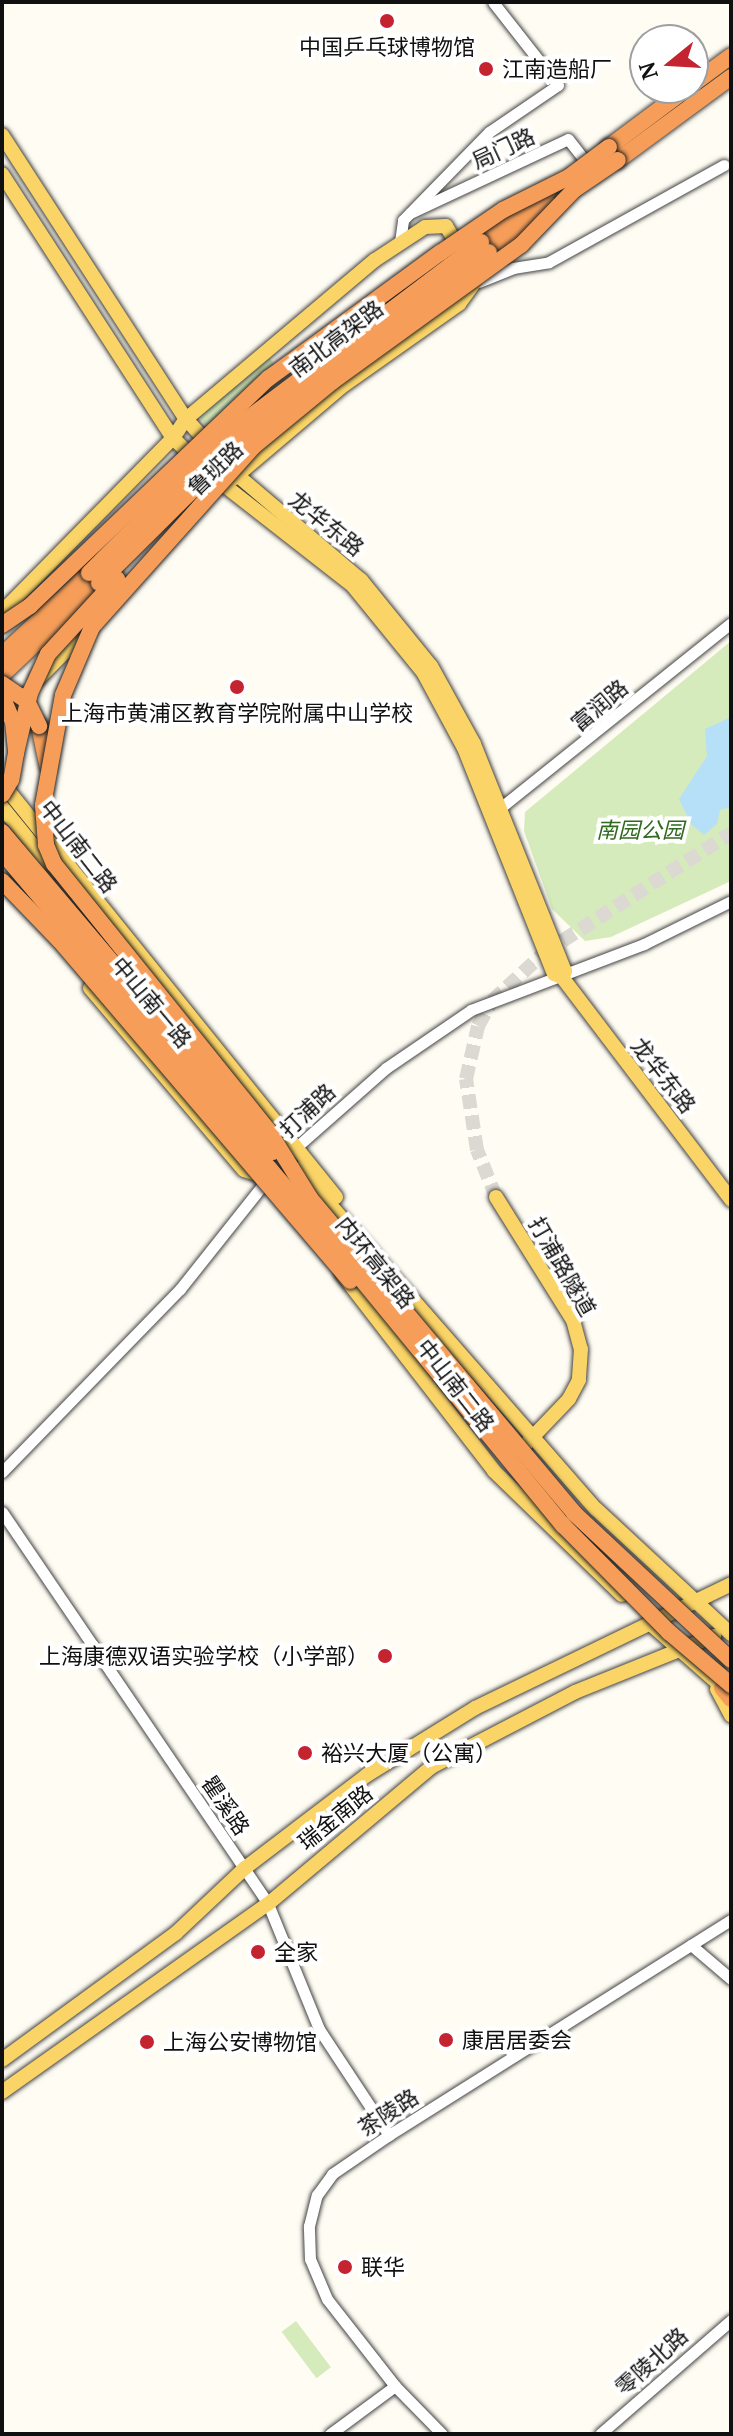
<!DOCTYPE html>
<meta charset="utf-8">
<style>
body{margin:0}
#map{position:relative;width:733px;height:2436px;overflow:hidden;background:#fffcf3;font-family:"PT Serif","Noto Sans SC",serif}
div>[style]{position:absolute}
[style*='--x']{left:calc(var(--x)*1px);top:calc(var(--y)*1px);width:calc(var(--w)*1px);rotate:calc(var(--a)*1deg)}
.green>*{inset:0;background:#d5ebbb;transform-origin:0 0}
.water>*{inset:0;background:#b6e0f7}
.major-tunnel>*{height:14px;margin-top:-7px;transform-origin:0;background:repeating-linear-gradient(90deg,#dbd9d1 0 14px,transparent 0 21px)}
.roads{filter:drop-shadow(0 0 2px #434343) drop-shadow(0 0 2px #434343)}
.minor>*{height:11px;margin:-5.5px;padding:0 5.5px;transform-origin:5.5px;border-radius:5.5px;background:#fff}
.major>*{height:14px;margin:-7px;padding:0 7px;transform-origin:7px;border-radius:7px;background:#fad467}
.highway>*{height:16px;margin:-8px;padding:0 8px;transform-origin:8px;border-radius:8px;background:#f69e59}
.bridges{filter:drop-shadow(0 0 2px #212121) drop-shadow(0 0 2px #212121)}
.highway-bridge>*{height:16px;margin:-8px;padding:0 8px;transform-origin:8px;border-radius:8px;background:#f69e59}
.dots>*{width:22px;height:22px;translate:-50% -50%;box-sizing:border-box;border:4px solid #fff;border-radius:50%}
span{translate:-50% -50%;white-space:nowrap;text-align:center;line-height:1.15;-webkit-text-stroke:8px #fff;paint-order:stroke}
.poi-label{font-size:22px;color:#101010}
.left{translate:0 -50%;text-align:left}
.right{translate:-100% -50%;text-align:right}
.street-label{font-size:22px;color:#101010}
.park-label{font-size:22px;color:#2f6a1e;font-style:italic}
.frame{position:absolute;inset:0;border:4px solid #101010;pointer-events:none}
.north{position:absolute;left:629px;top:24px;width:80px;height:80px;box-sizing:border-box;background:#fff;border:2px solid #9f9f9f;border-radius:50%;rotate:252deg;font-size:22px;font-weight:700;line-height:32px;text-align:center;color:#101010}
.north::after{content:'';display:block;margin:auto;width:28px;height:36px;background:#c4242f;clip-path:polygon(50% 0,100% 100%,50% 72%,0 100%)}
</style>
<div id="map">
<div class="green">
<div style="left:269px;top:357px;width:65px;height:91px;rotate:55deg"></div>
<div style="clip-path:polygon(731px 641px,731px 881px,611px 937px,585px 941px,552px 909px,524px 831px,525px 812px)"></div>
<div style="left:296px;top:2321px;width:58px;height:18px;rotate:53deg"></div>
</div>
<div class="water">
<div style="clip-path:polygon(731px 717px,731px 807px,720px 810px,717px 824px,704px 835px,691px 824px,679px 799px,707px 756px,705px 729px)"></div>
</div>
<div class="major-tunnel">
<div style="--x:496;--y:1197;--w:51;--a:-112"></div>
<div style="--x:477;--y:1150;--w:72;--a:-98.8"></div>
<div style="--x:466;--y:1079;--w:54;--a:-77.2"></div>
<div style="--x:478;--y:1026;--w:29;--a:-61"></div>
<div style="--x:492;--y:1001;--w:72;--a:-42.8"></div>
<div style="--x:545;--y:952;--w:221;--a:-32.6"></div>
</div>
<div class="roads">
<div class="minor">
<div style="--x:410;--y:213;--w:174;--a:-25.1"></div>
<div style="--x:568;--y:139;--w:36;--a:52"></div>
<div style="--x:400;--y:242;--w:22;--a:-82"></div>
<div style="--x:403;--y:220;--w:123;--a:-45.7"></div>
<div style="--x:489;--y:132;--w:83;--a:-34.3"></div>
<div style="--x:558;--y:85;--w:105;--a:-128.1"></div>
<div style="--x:479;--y:282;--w:37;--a:-22"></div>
<div style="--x:513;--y:268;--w:36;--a:-9"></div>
<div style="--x:549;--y:262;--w:200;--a:-29"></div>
<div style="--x:495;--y:812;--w:302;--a:-38.7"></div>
<div style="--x:292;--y:1151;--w:125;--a:-41.4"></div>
<div style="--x:386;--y:1068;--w:103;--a:-34.3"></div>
<div style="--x:471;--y:1010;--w:185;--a:-20.9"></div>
<div style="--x:644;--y:944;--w:97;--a:-26.3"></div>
<div style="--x:2;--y:1472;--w:255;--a:-45.8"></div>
<div style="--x:180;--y:1289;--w:144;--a:-51.5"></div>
<div style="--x:2;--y:1512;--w:474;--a:55.8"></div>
<div style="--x:268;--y:1904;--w:135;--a:67.8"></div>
<div style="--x:319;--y:2029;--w:127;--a:56.6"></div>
<div style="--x:691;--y:1945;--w:52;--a:40.4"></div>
<div style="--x:330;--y:2434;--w:81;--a:-36.4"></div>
<div style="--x:442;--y:2434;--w:67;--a:-134.4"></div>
<div style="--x:395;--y:2386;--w:110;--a:-128"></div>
<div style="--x:327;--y:2299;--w:43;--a:-113"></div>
<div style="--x:310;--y:2259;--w:33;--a:-92"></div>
<div style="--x:309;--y:2226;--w:32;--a:-76"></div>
<div style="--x:317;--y:2195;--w:26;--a:-54"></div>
<div style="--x:332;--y:2174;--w:69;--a:-34.4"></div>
<div style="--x:389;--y:2135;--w:404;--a:-32.2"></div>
<div style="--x:600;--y:2434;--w:174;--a:-41"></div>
</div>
<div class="major">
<div style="--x:2;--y:135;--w:338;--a:57.1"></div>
<div style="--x:186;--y:419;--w:38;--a:48"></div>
<div style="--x:2;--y:174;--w:315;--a:57.1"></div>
<div style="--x:173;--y:438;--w:33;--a:44"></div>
<div style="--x:230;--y:469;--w:172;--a:40.3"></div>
<div style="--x:361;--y:580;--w:111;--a:50.9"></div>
<div style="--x:431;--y:666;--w:89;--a:61.1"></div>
<div style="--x:474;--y:744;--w:245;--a:68.2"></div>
<div style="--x:565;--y:971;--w:7;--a:117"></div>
<div style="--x:215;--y:478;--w:175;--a:38"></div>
<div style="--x:353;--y:586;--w:111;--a:50.9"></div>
<div style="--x:423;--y:672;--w:86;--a:61.7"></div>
<div style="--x:464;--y:748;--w:243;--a:68.3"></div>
<div style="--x:554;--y:974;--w:9;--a:21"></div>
<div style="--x:562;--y:977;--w:280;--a:52.8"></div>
<div style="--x:233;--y:479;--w:145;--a:-40.3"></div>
<div style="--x:344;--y:385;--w:141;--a:-35.2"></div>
<div style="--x:459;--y:304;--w:31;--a:-54"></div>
<div style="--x:2;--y:612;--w:244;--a:-45.5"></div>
<div style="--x:173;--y:438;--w:23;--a:-56"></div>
<div style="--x:186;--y:419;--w:247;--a:-40.1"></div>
<div style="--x:375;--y:260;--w:60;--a:-33.4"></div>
<div style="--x:425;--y:227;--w:21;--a:-3"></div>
<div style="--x:446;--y:226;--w:29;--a:59"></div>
<div style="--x:38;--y:679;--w:71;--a:-45"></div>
<div style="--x:2;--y:783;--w:532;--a:51.1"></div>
<div style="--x:2;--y:807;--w:84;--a:50.8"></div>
<div style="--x:90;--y:988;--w:238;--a:49.8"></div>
<div style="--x:244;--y:1170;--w:17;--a:17"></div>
<div style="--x:299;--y:1169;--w:451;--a:48.9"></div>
<div style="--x:596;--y:1509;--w:184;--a:42.8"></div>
<div style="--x:496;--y:1197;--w:145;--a:58"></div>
<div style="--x:573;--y:1320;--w:30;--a:75"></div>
<div style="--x:581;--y:1349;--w:31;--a:94"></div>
<div style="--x:579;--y:1380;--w:21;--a:118"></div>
<div style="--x:569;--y:1399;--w:64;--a:133.7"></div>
<div style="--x:342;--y:1274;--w:249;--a:52.3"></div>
<div style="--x:494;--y:1471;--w:178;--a:44.1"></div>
<div style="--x:654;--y:1627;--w:103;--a:41.4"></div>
<div style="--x:717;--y:1689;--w:30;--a:62"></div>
<div style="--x:2;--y:2060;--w:215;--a:-36.1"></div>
<div style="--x:176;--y:1933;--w:95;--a:-43.3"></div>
<div style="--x:245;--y:1868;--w:153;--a:-37.3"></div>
<div style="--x:367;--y:1775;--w:127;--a:-31.8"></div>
<div style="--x:475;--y:1708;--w:284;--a:-25.8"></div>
<div style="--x:2;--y:2092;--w:326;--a:-35.3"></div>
<div style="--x:268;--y:1904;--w:213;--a:-40"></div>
<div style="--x:431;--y:1767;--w:162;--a:-27.5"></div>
<div style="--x:575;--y:1692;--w:150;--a:-21.9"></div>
</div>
<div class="highway">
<div style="--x:693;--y:84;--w:47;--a:-36.4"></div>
<div style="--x:609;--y:147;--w:99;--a:-36.8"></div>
<div style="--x:618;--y:160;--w:140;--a:-36.3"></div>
<div style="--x:481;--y:242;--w:84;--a:-36.7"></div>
<div style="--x:489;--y:252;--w:78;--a:-36.1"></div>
<div style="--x:2;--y:655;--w:120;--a:-43.3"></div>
<div style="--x:2;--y:675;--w:134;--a:-43.5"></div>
<div style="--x:39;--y:726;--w:40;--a:78"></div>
<div style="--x:722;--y:1688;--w:14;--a:51"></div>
</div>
</div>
<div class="bridges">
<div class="highway-bridge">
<div style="--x:89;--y:573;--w:199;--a:-45"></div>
<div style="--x:230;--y:432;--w:315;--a:-37.1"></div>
<div style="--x:99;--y:583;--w:197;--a:-44.8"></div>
<div style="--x:239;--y:444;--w:315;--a:-37.5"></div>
<div style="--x:2;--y:625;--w:34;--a:-34"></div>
<div style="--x:30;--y:606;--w:330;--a:-43.7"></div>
<div style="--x:269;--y:378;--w:212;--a:-36.2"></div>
<div style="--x:440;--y:253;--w:76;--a:-34.3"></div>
<div style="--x:503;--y:210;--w:74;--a:-26.6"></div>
<div style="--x:569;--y:177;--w:50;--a:-36.9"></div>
<div style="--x:2;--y:684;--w:30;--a:34"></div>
<div style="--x:27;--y:701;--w:28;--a:64"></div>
<div style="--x:2;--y:696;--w:28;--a:67"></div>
<div style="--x:13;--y:722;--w:31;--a:84"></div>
<div style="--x:16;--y:753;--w:27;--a:100"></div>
<div style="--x:11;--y:780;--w:17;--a:121"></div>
<div style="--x:16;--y:753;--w:62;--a:-76.9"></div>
<div style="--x:30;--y:693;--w:43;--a:-65.2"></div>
<div style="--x:48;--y:654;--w:102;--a:-47.4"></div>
<div style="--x:2;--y:832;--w:419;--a:49.8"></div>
<div style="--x:2;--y:852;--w:468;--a:49.8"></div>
<div style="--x:304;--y:1209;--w:409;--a:50.7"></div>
<div style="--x:563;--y:1525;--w:151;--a:45.3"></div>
<div style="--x:669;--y:1632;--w:82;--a:40.5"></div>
<div style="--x:2;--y:881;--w:83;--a:46"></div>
<div style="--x:60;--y:941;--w:447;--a:49.5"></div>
<div style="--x:304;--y:1191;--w:420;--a:50"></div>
<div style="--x:574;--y:1513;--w:215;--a:43.1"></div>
<div style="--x:310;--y:1198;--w:80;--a:-121.7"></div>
<div style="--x:268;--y:1130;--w:341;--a:-128.8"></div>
<div style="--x:54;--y:864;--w:21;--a:-113"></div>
<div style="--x:46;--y:845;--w:40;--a:-94.3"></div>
<div style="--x:43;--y:805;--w:112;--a:-79.7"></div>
<div style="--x:63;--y:695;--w:74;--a:-66.9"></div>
<div style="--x:92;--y:627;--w:243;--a:-48.2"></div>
<div style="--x:254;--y:446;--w:102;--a:-39.4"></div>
<div style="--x:333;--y:381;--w:232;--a:-35.9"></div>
<div style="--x:521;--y:245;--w:76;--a:-46.1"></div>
<div style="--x:574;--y:190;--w:53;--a:-34.3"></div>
</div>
</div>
<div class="dots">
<div style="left:387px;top:21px;background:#c4242f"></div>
<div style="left:486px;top:69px;background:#c4242f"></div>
<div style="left:237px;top:687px;background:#c4242f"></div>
<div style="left:385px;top:1656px;background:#c4242f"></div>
<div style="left:305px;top:1753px;background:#c4242f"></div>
<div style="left:258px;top:1952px;background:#c4242f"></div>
<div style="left:446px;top:2040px;background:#c4242f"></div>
<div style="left:147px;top:2042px;background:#c4242f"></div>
<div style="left:345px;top:2267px;background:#c4242f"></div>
</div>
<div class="poi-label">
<span style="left:387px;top:47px">中国乒乓球博物馆</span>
<span class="left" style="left:502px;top:69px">江南造船厂</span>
<span style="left:237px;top:713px">上海市黄浦区教育学院附属中山学校</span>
<span class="right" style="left:369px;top:1656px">上海康德双语实验学校（小学部）</span>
<span class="left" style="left:321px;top:1753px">裕兴大厦（公寓）</span>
<span class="left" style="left:274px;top:1952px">全家</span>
<span class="left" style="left:462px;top:2040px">康居居委会</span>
<span class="left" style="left:163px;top:2042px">上海公安博物馆</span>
<span class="left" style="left:361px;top:2267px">联华</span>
</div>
<div class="street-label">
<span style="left:503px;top:148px;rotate:-25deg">局门路</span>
<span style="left:336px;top:338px;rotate:-37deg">南北高架路</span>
<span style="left:215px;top:468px;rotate:-44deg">鲁班路</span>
<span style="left:327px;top:523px;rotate:39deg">龙华东路</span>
<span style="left:599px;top:705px;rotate:-40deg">富润路</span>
<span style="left:79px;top:846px;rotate:52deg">中山南二路</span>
<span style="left:152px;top:1002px;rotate:50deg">中山南一路</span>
<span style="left:664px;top:1075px;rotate:52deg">龙华东路</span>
<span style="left:307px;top:1110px;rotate:-43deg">打浦路</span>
<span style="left:376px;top:1262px;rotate:51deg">内环高架路</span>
<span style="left:563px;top:1266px;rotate:60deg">打浦路隧道</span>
<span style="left:456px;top:1385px;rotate:52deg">中山南二路</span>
<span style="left:226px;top:1805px;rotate:56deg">瞿溪路</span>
<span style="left:335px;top:1817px;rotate:-39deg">瑞金南路</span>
<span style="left:388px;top:2112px;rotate:-33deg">茶陵路</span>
<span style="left:651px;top:2361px;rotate:-42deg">零陵北路</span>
</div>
<div class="park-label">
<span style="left:640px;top:830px">南园公园</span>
</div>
<div class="frame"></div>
<div class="north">N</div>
</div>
